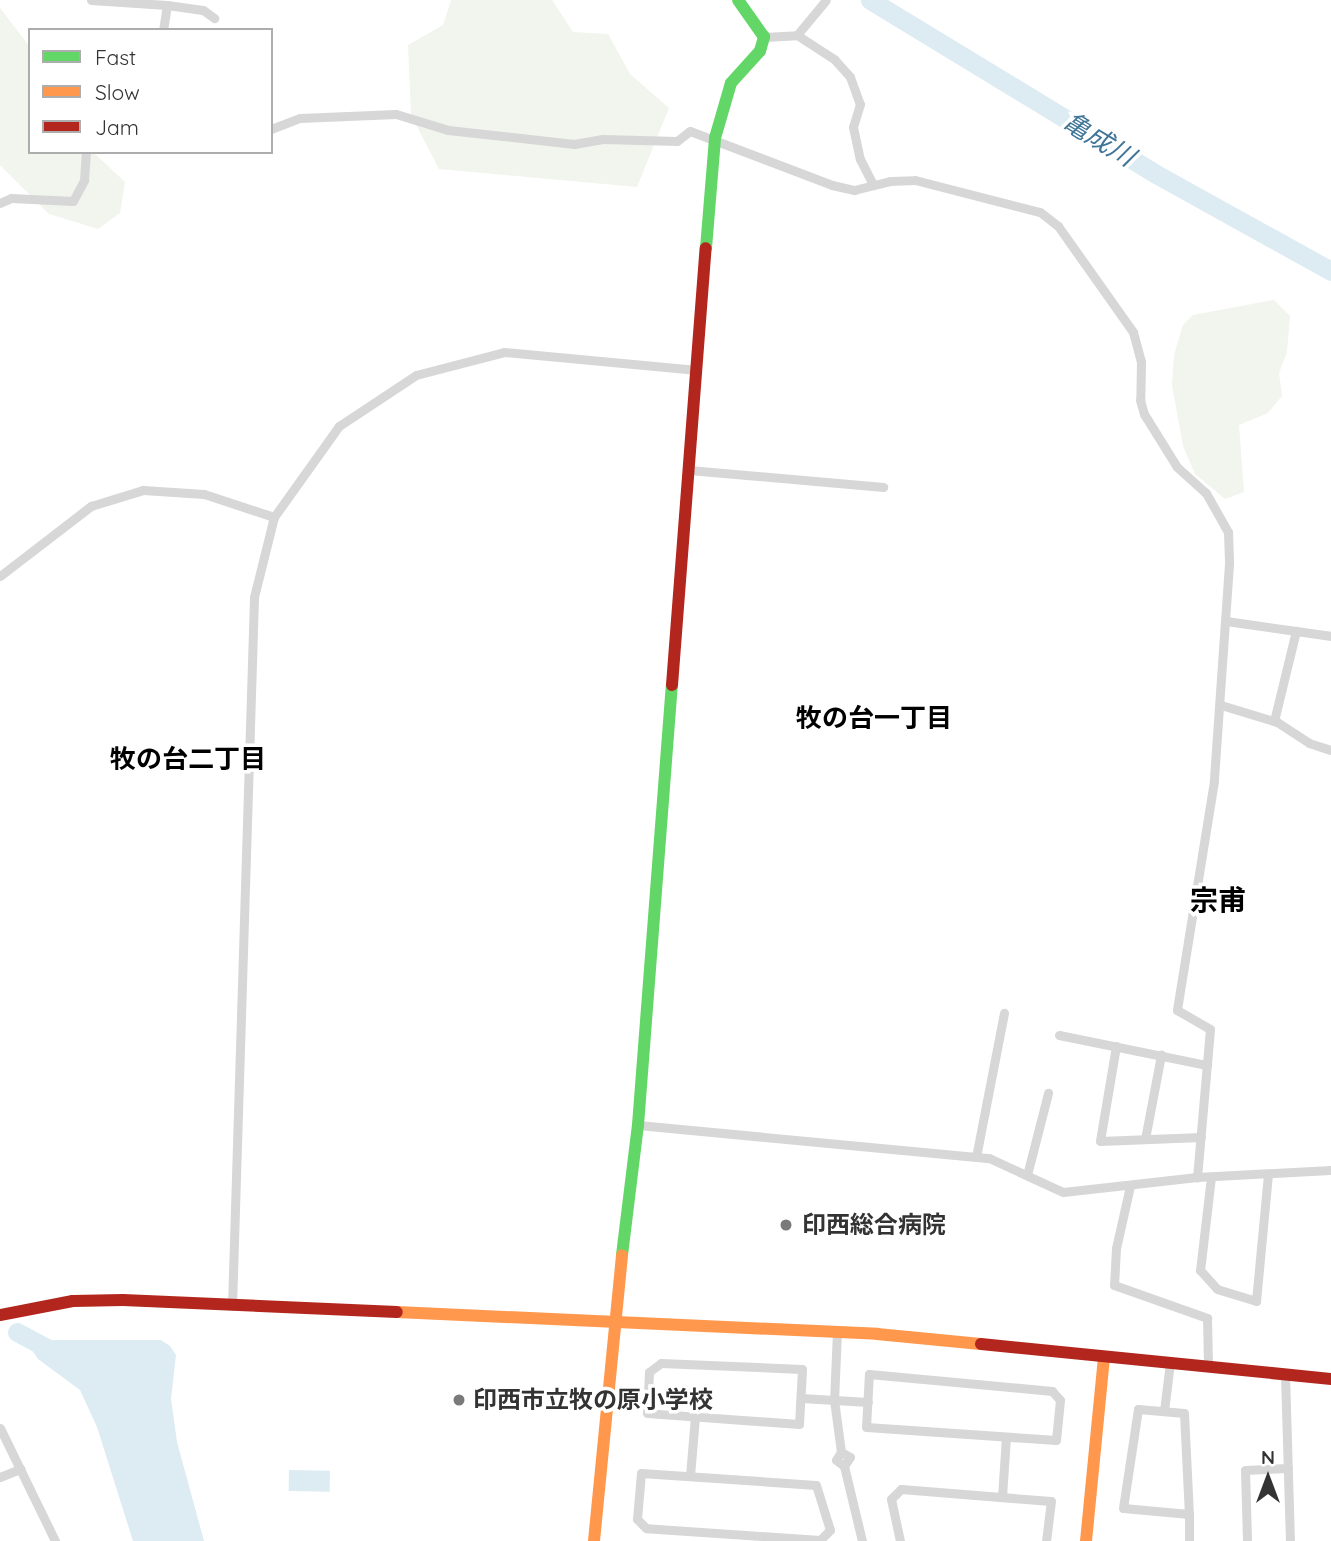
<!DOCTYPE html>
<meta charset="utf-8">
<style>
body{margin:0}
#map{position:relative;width:1331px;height:1541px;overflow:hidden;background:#fff;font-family:Quicksand,"Noto Sans JP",sans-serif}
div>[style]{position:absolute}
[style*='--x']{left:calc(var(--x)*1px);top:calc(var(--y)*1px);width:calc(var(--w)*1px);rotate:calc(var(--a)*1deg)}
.green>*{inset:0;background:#f1f5ed}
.water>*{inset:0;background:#ddebf3;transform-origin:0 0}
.river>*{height:19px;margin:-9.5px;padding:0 9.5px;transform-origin:9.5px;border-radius:9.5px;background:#ddebf3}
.street>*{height:9px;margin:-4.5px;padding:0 4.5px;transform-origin:4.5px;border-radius:4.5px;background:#d7d7d7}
.fast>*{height:12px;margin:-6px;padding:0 6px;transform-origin:6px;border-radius:6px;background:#63d668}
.slow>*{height:12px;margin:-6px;padding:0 6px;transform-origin:6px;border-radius:6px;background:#ff974d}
.jam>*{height:12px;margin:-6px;padding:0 6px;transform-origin:6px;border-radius:6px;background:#b3261e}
.dots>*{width:19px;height:19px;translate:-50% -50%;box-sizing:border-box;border:4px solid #fff;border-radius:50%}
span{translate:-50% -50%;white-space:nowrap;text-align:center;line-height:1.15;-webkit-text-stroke:7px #fff;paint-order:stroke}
.poi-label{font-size:24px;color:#333;font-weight:700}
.left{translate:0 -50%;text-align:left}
.water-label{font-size:26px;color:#3f7597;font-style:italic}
.neighbourhood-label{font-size:26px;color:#000;font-weight:700}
.quarter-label{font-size:28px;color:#000;font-weight:700}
.legend{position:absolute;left:28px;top:28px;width:245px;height:126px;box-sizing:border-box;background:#fff;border:2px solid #adadad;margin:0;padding:9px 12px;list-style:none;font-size:21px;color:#333}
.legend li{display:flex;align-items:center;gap:14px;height:35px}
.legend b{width:35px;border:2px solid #adadad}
.north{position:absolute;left:1233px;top:1443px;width:70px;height:70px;-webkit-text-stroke:5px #fff;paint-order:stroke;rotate:0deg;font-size:19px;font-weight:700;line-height:28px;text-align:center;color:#333}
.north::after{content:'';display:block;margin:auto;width:24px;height:32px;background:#333;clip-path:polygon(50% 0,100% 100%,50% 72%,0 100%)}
</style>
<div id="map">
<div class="green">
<div style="clip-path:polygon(451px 0,552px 0,573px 32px,608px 34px,630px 74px,669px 108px,637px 187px,439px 169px,411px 115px,408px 45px,443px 25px)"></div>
<div style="clip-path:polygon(0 8px,30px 47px,30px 152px,93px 152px,125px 182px,120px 213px,98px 229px,49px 214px,0 165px)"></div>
<div style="clip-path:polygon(1274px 300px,1290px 316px,1287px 352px,1279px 373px,1282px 396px,1268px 413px,1239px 425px,1244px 492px,1225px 499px,1195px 474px,1183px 446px,1172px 385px,1174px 355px,1183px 325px,1193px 315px)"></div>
</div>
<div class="water">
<div style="clip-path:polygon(55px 1340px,161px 1340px,170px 1346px,176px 1355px,171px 1399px,177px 1442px,204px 1541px,133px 1541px,97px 1427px,80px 1390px,38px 1359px,32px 1350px,34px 1344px)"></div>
<div style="left:289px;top:1470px;width:41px;height:21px;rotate:1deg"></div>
</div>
<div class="river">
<div style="--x:870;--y:0;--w:335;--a:31.3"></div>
<div style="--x:1156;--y:174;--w:200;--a:29"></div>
<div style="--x:17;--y:1332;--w:44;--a:28.3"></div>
</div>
<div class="street">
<div style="--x:91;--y:0;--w:76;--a:3.8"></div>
<div style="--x:167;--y:5;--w:25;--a:99"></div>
<div style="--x:167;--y:5;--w:36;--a:8"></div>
<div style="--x:203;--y:10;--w:14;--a:36"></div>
<div style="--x:797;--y:35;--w:44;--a:33"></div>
<div style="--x:834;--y:59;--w:24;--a:48"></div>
<div style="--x:850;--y:77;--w:29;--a:70"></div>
<div style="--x:860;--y:104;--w:24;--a:107"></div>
<div style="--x:853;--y:127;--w:33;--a:78"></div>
<div style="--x:860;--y:159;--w:29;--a:63"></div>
<div style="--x:764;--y:37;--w:33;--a:-3"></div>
<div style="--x:797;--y:35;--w:45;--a:-50.4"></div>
<div style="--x:271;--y:129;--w:31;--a:-21"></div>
<div style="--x:300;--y:118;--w:96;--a:-2.4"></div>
<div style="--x:396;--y:114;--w:54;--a:17.1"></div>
<div style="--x:448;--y:130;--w:127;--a:6.3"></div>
<div style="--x:574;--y:144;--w:29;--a:-10"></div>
<div style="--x:603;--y:139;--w:74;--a:1.5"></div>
<div style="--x:677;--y:141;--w:16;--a:-38"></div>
<div style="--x:690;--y:131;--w:152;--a:20.8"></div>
<div style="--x:832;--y:185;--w:23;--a:13"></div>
<div style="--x:854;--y:190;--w:37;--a:-14"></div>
<div style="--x:890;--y:181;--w:25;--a:-2"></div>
<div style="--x:915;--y:180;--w:129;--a:14.4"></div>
<div style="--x:1040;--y:212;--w:23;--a:38"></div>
<div style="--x:1058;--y:226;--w:130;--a:54.7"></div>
<div style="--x:1133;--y:332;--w:30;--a:75"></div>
<div style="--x:1141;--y:361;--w:39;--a:91"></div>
<div style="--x:1140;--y:400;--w:15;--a:74"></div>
<div style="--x:1144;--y:414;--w:62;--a:58.1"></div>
<div style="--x:1177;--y:467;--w:39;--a:42"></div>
<div style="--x:1206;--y:493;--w:45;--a:60.6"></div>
<div style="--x:1228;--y:532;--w:32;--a:88"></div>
<div style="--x:1229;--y:564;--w:218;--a:94"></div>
<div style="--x:1214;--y:781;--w:232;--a:99.2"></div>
<div style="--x:1177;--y:1010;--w:38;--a:30"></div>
<div style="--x:1210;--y:1029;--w:149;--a:95"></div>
<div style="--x:0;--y:203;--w:12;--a:-24"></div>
<div style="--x:11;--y:198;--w:62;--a:2.8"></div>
<div style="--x:73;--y:201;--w:24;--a:-62"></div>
<div style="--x:84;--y:180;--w:28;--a:-86"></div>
<div style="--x:689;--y:470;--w:195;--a:5"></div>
<div style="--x:0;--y:576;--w:115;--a:-37.6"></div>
<div style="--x:91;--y:506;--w:54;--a:-17.1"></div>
<div style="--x:143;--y:490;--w:61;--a:3.8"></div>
<div style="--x:204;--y:494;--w:74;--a:18.2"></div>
<div style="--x:1226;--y:621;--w:106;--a:8.1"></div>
<div style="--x:1221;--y:705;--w:59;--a:16.9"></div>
<div style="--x:1277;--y:722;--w:38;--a:33"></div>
<div style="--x:1309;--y:743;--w:23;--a:18"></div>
<div style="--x:1274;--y:721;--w:93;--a:-76.3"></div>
<div style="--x:1059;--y:1035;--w:151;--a:11.5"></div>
<div style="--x:1116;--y:1046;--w:96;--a:99.6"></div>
<div style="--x:1100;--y:1141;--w:101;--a:-2.3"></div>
<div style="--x:638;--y:1125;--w:353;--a:5.4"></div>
<div style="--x:989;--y:1158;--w:81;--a:24.7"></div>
<div style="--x:1063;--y:1192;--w:135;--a:-6.4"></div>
<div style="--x:1197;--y:1177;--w:134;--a:-3"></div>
<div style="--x:1145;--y:1139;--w:86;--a:-79.2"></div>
<div style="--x:976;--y:1157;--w:147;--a:-79"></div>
<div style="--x:1027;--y:1175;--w:85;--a:-75.6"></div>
<div style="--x:1211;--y:1177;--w:94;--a:96.7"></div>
<div style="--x:1200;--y:1270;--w:25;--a:48"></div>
<div style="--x:1217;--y:1289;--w:41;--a:17.1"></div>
<div style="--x:1256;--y:1301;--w:127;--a:-84.6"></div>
<div style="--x:1130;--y:1186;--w:64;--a:102.7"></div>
<div style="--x:1116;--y:1248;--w:37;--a:93"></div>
<div style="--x:1114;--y:1285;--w:99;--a:19.5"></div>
<div style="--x:1207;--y:1318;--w:47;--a:88.8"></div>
<div style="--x:232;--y:1306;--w:709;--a:-88.22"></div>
<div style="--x:254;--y:597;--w:82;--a:-76"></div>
<div style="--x:274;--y:517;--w:112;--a:-54.5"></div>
<div style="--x:339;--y:426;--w:92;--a:-33.5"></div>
<div style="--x:416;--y:375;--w:91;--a:-14.6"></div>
<div style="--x:504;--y:352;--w:194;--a:5.3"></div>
<div style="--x:837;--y:1332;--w:68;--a:92.5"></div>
<div style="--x:834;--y:1400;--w:52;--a:82.3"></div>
<div style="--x:841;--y:1452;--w:9;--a:122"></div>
<div style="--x:836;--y:1460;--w:10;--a:37"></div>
<div style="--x:844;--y:1466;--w:77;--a:76.5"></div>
<div style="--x:661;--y:1363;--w:141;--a:2.4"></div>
<div style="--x:802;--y:1369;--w:55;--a:93.1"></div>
<div style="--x:799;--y:1424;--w:152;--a:-175.9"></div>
<div style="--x:647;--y:1413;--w:41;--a:-87.2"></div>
<div style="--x:649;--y:1372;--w:15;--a:-37"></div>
<div style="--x:869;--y:1374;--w:184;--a:5.3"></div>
<div style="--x:1052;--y:1391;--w:12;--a:48"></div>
<div style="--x:1060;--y:1400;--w:40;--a:95.7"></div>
<div style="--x:1056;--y:1440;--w:190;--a:-176.1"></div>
<div style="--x:866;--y:1427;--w:53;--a:-86.8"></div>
<div style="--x:1285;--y:1374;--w:167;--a:88.3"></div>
<div style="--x:801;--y:1398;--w:67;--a:3.4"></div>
<div style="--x:1138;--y:1409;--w:46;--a:5"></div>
<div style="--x:1184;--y:1413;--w:101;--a:87.2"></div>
<div style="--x:1189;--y:1514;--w:66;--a:-174.8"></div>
<div style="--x:1123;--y:1508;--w:100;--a:-81.4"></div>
<div style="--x:1164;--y:1411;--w:49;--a:-83"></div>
<div style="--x:0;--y:1428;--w:126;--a:64"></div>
<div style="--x:841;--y:1452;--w:10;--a:29"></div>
<div style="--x:850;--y:1457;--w:11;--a:124"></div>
<div style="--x:641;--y:1473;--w:175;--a:3.9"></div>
<div style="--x:816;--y:1485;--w:47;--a:72.7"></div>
<div style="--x:830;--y:1530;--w:14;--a:135"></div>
<div style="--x:820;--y:1540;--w:174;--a:-176.1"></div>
<div style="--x:646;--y:1528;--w:13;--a:-135"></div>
<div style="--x:637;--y:1519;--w:46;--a:-85"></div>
<div style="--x:690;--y:1476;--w:60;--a:-85.2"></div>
<div style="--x:0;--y:1477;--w:22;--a:-22"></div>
<div style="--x:1002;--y:1497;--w:60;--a:-86.2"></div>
<div style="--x:1189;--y:1514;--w:27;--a:90"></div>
<div style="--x:900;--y:1541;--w:43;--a:-102.1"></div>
<div style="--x:891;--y:1499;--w:14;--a:-45"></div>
<div style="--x:901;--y:1489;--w:150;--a:4.6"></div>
<div style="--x:1051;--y:1501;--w:40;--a:97.1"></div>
<div style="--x:1247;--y:1541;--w:71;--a:-91.6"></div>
<div style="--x:1245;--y:1470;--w:43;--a:-2.7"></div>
</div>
<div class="fast">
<div style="--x:706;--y:248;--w:110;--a:-85.3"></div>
<div style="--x:715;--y:138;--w:57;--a:-73.8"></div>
<div style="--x:731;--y:83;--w:43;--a:-47.8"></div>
<div style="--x:760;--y:51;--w:15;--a:-74"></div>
<div style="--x:764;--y:37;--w:45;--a:-125.1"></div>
<div style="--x:622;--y:1255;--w:131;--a:-83"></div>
<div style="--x:638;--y:1125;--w:441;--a:-85.6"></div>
</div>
<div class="slow">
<div style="--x:397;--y:1312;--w:481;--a:2.6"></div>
<div style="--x:877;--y:1334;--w:104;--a:5.5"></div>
<div style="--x:594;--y:1541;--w:287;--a:-84.4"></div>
<div style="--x:1086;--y:1541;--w:185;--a:-84.4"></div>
</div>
<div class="jam">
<div style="--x:672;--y:685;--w:438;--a:-85.6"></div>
<div style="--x:0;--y:1315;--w:74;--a:-10.9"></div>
<div style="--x:73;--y:1301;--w:50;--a:-1.1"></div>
<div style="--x:123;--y:1300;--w:274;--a:2.5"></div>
<div style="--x:981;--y:1344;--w:352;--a:5.7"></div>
</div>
<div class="dots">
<div style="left:786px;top:1225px;background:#7a7a7a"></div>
<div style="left:459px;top:1400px;background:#7a7a7a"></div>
</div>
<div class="poi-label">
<span class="left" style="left:802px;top:1225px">印西総合病院</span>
<span class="left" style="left:473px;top:1400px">印西市立牧の原小学校</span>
</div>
<div class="water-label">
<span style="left:1099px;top:139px;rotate:31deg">亀成川</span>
</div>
<div class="neighbourhood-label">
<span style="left:874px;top:718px">牧の台一丁目</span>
<span style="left:188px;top:759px">牧の台二丁目</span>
</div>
<div class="quarter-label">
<span style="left:1218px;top:900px">宗甫</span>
</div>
<ul class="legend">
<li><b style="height:9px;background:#63d668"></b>Fast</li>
<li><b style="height:9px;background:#ff974d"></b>Slow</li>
<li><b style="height:9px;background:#b3261e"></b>Jam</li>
</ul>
<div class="north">N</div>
</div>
